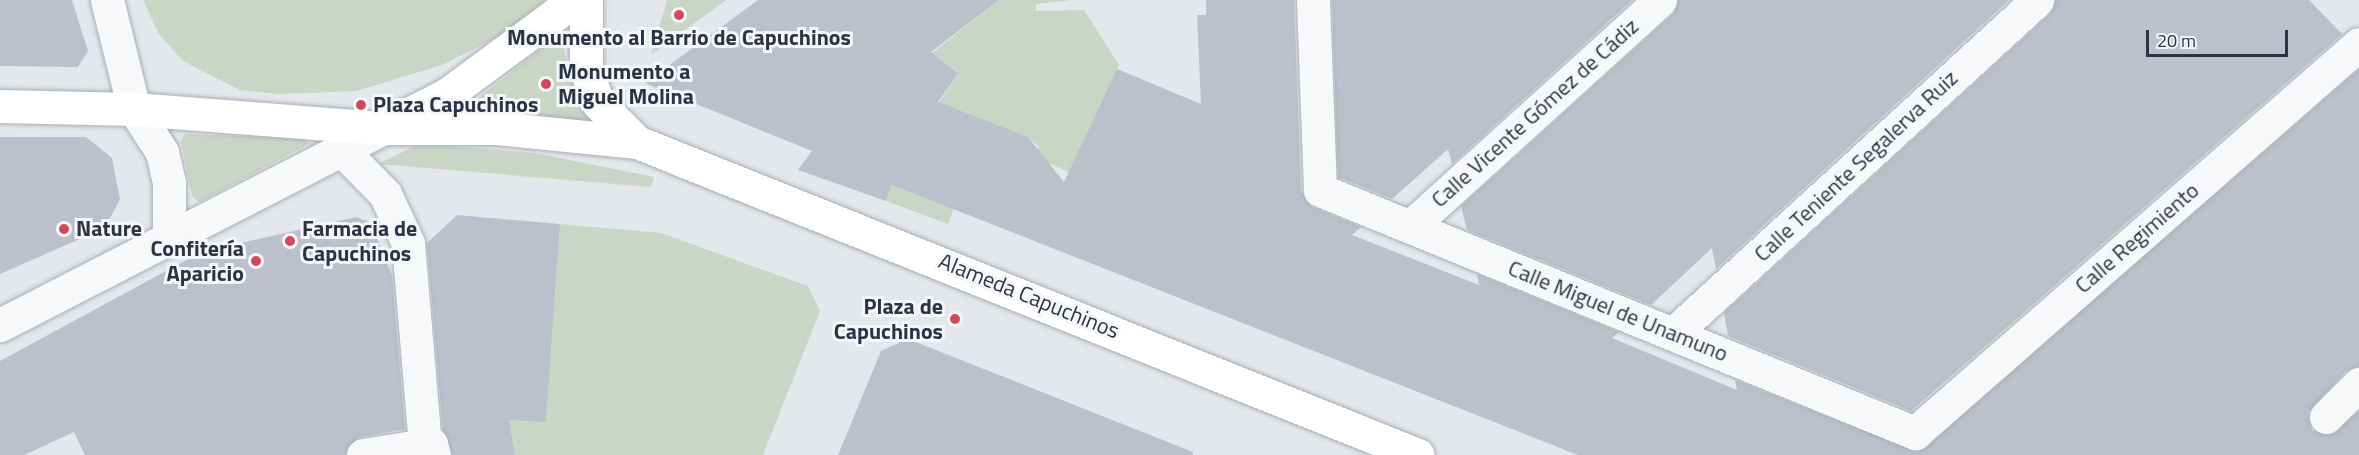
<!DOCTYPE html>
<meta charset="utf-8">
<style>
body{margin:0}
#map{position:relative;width:2359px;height:455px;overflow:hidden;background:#e4e7ec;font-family:"Titillium Web",sans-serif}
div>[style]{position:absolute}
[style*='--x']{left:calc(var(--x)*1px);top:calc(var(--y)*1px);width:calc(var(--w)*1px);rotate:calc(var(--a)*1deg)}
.green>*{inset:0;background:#c9d6c5}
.building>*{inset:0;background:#bbc0ca}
.roads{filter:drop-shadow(0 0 2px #a9aeb7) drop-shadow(0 0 2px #a9aeb7)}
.pedestrian>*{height:33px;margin:-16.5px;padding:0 16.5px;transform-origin:16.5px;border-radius:16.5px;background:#f7f8fa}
.minor>*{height:33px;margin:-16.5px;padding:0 16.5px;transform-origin:16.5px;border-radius:16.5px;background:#f7f8fa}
.secondary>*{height:33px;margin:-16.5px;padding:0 16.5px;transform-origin:16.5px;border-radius:16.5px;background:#fff}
.dots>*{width:16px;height:16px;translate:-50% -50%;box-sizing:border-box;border:3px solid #f4f6f9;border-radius:50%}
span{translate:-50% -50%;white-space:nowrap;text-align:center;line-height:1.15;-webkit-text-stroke:6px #f4f6f9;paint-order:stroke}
.poi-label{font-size:22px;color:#2b3445;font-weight:700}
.left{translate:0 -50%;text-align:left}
.right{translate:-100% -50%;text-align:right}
.street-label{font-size:22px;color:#2b3445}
.scale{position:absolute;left:2146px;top:30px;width:142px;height:27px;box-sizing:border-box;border:3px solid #2b3445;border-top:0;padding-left:8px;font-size:18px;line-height:21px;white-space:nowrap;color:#2b3445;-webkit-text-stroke:4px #f4f6f9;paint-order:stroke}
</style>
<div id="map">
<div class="green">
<div style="clip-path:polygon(143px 0,545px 0,502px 35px,442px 65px,356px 91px,278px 94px,240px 90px,183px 61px,159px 34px)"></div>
<div style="clip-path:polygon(667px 0,726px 0,651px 55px)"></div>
<div style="clip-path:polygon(999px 0,1071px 0,1036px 4px,1036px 11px,1084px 10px,1119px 65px,1069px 172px,1035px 157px,1039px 147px,1028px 137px,987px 121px,948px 224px,886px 201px,906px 150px,958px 75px,932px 53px)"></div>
<div style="clip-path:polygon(561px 33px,569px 74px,592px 125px,472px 103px)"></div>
<div style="clip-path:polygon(185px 134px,303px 138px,309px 144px,199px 202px,192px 196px,181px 141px)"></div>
<div style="clip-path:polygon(419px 144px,535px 153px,654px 177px,651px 187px,378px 164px)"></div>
<div style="clip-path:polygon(560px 224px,661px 233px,808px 286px,820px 311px,763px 455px,515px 455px,509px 420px,546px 421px)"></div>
</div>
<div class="building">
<div style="clip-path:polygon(0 0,72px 0,88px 51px,78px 67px,0 66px)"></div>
<div style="clip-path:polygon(758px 0,999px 0,931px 52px,958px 74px,938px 102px,1028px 137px,1064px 182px,1117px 69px,1201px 104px,1197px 15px,1206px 15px,1206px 0,1294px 0,1301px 191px,1312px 207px,1361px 227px,1352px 235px,1479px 285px,1477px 274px,1619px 332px,1612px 338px,1737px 390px,1735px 380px,1917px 452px,2359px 69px,2359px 366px,2346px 371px,2308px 413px,2312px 430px,2330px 435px,2359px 411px,2359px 455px,1578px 455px,892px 185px,886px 201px,798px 170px,812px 151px,645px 83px)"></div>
<div style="clip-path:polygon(1332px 0,1632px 0,1452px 164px,1448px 149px,1392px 199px,1338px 177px)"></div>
<div style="clip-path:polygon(1678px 0,2009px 0,1716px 269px,1712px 248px,1651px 305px,1467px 230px,1461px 206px,1673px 14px)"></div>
<div style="clip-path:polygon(2055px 0,2309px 0,2342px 34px,1911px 411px,1728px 336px,1724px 313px,2050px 14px)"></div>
<div style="clip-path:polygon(0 137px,86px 137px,112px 158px,120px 199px,105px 228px,0 274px)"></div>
<div style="clip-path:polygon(457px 215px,560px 224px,546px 422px,509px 420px,515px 455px,452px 455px,443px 430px,427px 243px)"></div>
<div style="clip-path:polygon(356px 217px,371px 223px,392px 276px,405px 429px,359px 437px,345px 455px,85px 455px,74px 432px,24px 455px,0 455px,0 361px,201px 252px)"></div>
<div style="clip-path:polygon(908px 339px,1193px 452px,1193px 455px,838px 455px,881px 351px)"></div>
</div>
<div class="roads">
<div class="pedestrian">
<div style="--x:341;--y:149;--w:63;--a:45.6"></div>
<div style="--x:385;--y:194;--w:54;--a:64.9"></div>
<div style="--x:408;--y:243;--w:190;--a:85.2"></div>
<div style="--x:363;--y:455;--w:69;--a:-9.2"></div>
<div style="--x:431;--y:444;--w:11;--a:75"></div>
</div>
<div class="minor">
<div style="--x:107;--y:0;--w:112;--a:76.1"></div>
<div style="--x:134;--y:109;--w:51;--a:56.9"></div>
<div style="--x:162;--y:152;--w:32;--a:77"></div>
<div style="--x:169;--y:183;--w:55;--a:90"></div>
<div style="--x:1313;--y:0;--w:190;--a:87.9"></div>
<div style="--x:1320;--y:190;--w:643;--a:22.22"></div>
<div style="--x:1915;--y:433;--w:590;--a:-41.22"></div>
<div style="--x:1411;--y:226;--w:336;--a:-42.2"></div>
<div style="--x:0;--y:325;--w:431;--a:-27.2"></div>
<div style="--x:1675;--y:332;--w:491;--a:-42.5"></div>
<div style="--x:2326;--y:417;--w:47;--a:-45"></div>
</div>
<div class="secondary">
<div style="--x:586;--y:0;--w:70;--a:90"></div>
<div style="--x:586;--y:70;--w:35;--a:70"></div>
<div style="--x:598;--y:103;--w:55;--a:45"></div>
<div style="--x:0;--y:106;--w:134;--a:1.3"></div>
<div style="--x:134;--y:109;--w:250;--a:4.4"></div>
<div style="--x:383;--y:128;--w:113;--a:0"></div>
<div style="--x:496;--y:128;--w:142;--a:5.7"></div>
<div style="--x:637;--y:142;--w:841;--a:21.84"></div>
<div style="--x:387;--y:125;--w:66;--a:-27"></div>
<div style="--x:446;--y:95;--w:160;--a:-36.4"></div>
</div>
</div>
<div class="dots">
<div style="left:679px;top:15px;background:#d1495b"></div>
<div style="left:546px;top:84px;background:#d1495b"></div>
<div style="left:361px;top:105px;background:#d1495b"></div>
<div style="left:64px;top:229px;background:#d1495b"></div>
<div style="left:290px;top:241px;background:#d1495b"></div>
<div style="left:256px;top:261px;background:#d1495b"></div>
<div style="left:955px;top:319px;background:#d1495b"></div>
</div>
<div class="poi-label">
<span style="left:679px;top:38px">Monumento al Barrio de Capuchinos</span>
<span class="left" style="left:558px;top:84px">Monumento a<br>Miguel Molina</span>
<span class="left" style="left:373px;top:105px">Plaza Capuchinos</span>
<span class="left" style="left:302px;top:241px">Farmacia de<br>Capuchinos</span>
<span class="left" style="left:76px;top:229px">Nature</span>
<span class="right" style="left:244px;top:261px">Confitería<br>Aparicio</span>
<span class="right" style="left:943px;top:319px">Plaza de<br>Capuchinos</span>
</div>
<div class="street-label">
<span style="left:1535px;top:113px;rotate:-42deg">Calle Vicente Gómez de Cádiz</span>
<span style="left:1856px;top:166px;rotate:-43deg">Calle Teniente Segalerva Ruiz</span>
<span style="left:2137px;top:238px;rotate:-41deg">Calle Regimiento</span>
<span style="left:1029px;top:296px;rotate:22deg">Alameda Capuchinos</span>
<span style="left:1618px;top:311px;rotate:22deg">Calle Miguel de Unamuno</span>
</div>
<div class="scale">20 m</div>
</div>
